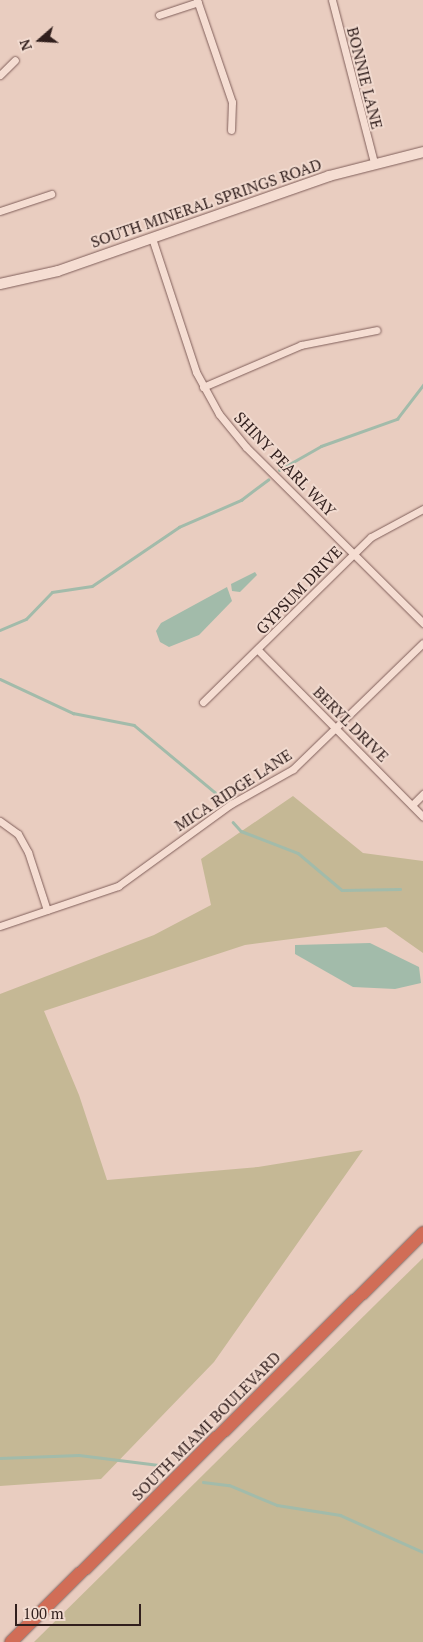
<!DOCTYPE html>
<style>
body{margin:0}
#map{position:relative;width:423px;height:1642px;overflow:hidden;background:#e9cdc0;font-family:"PT Serif",serif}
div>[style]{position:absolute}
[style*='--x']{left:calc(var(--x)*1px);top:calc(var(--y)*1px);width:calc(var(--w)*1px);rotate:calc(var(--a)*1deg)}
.green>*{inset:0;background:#c5b895}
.water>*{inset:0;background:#a2bbaa}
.stream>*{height:2.5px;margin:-1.25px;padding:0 1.25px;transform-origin:1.25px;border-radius:1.25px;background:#a2bbaa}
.roads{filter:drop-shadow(0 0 1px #805f5a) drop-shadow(0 0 1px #805f5a)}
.street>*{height:7px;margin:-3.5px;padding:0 3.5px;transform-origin:3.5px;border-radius:3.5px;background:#f5ddd2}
.secondary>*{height:10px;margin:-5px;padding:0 5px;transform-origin:5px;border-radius:5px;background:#f5ddd2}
.highway>*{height:12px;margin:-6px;padding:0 6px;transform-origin:6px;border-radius:6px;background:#d16d57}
span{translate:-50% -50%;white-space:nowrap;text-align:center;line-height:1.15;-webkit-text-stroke:4px #f1dacf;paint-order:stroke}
.street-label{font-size:16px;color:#311f1d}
.north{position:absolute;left:15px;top:15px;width:50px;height:50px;-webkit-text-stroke:4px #f1dacf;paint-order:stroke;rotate:251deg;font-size:14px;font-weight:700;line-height:20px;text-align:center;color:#311f1d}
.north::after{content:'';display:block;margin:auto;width:18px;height:22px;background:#311f1d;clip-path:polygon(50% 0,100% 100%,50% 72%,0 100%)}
.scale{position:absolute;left:15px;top:1604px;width:126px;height:22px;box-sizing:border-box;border:2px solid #311f1d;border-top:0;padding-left:6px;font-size:15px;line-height:18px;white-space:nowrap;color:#311f1d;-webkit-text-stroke:4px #f1dacf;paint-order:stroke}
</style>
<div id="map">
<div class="green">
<div style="clip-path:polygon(293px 796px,363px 853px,423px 861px,423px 953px,386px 927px,245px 945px,44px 1011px,79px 1095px,107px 1180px,258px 1167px,363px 1150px,214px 1362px,101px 1479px,0 1486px,0 994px,154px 935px,211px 905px,201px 859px)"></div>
<div style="clip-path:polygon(423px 1258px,423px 1642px,34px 1642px,377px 1303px)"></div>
</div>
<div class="water">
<div style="clip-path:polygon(255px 572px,257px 575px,240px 592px,232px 591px,231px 584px)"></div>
<div style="clip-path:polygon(227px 587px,232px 601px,199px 635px,169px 647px,160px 642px,156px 631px,161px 623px)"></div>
<div style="clip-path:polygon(370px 943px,419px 967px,421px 983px,395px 989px,353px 987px,295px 954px,295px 945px)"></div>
</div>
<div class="stream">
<div style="--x:279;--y:470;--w:48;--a:-29.7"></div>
<div style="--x:321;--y:446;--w:81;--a:-19.6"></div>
<div style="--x:397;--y:419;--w:43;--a:-52.6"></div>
<div style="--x:0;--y:630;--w:28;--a:-23"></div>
<div style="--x:26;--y:619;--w:37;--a:-46"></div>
<div style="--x:52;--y:592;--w:40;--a:-8.5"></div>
<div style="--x:92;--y:586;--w:105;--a:-34.1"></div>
<div style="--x:179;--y:527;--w:68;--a:-23.5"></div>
<div style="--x:241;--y:500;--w:34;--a:-37"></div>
<div style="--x:0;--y:679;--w:81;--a:25"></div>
<div style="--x:73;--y:713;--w:62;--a:11.1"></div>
<div style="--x:134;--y:725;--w:107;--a:39.7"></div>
<div style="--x:233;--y:822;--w:12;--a:48"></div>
<div style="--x:241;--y:831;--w:61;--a:21.1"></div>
<div style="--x:298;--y:853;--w:57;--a:40.1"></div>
<div style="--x:342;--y:890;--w:58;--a:-1"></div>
<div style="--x:0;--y:1458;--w:79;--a:-2.2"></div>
<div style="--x:79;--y:1455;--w:80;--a:7.2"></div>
<div style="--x:203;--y:1482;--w:26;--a:7"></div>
<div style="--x:229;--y:1485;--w:52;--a:22.6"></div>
<div style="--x:277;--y:1505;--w:64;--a:9"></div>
<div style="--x:340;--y:1515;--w:91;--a:24"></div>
</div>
<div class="roads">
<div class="street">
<div style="--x:197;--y:0;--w:108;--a:71.1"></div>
<div style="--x:232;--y:102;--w:28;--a:92"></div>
<div style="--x:332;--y:0;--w:167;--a:75.5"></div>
<div style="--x:159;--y:15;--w:41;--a:-18.4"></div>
<div style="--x:0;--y:75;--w:21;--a:-45"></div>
<div style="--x:0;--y:211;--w:54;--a:-18.4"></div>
<div style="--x:152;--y:238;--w:141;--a:71.8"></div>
<div style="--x:196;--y:372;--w:48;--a:61.3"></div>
<div style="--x:219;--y:414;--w:43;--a:50.7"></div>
<div style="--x:246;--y:447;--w:250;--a:44.8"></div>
<div style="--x:203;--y:387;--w:107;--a:-23.2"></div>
<div style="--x:301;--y:345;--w:77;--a:-11.2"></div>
<div style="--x:259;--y:651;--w:233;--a:45.3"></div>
<div style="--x:203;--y:702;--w:235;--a:-44.5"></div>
<div style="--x:371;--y:537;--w:59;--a:-28.3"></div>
<div style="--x:412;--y:805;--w:16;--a:-45"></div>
<div style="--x:0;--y:821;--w:22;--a:36"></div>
<div style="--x:18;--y:834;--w:21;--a:61"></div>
<div style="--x:28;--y:852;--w:61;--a:71.9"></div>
<div style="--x:0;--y:926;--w:125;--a:-18.7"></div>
<div style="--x:118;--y:886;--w:140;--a:-36"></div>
<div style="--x:231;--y:804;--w:71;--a:-29.4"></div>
<div style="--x:293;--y:769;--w:181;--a:-44.1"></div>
</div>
<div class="secondary">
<div style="--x:0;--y:284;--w:59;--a:-12.6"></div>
<div style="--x:58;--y:271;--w:287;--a:-19.3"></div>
<div style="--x:329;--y:176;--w:97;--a:-14.3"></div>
</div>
<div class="highway">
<div style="--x:11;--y:1642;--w:581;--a:-44.79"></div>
</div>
</div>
<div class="street-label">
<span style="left:365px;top:78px;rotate:76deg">BONNIE LANE</span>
<span style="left:206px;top:203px;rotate:-19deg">SOUTH MINERAL SPRINGS ROAD</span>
<span style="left:285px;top:464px;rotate:46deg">SHINY PEARL WAY</span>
<span style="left:299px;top:590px;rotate:-46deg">GYPSUM DRIVE</span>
<span style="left:351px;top:724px;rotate:45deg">BERYL DRIVE</span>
<span style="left:233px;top:790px;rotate:-33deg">MICA RIDGE LANE</span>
<span style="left:206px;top:1426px;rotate:-45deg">SOUTH MIAMI BOULEVARD</span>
</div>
<div class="north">N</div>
<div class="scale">100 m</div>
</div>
